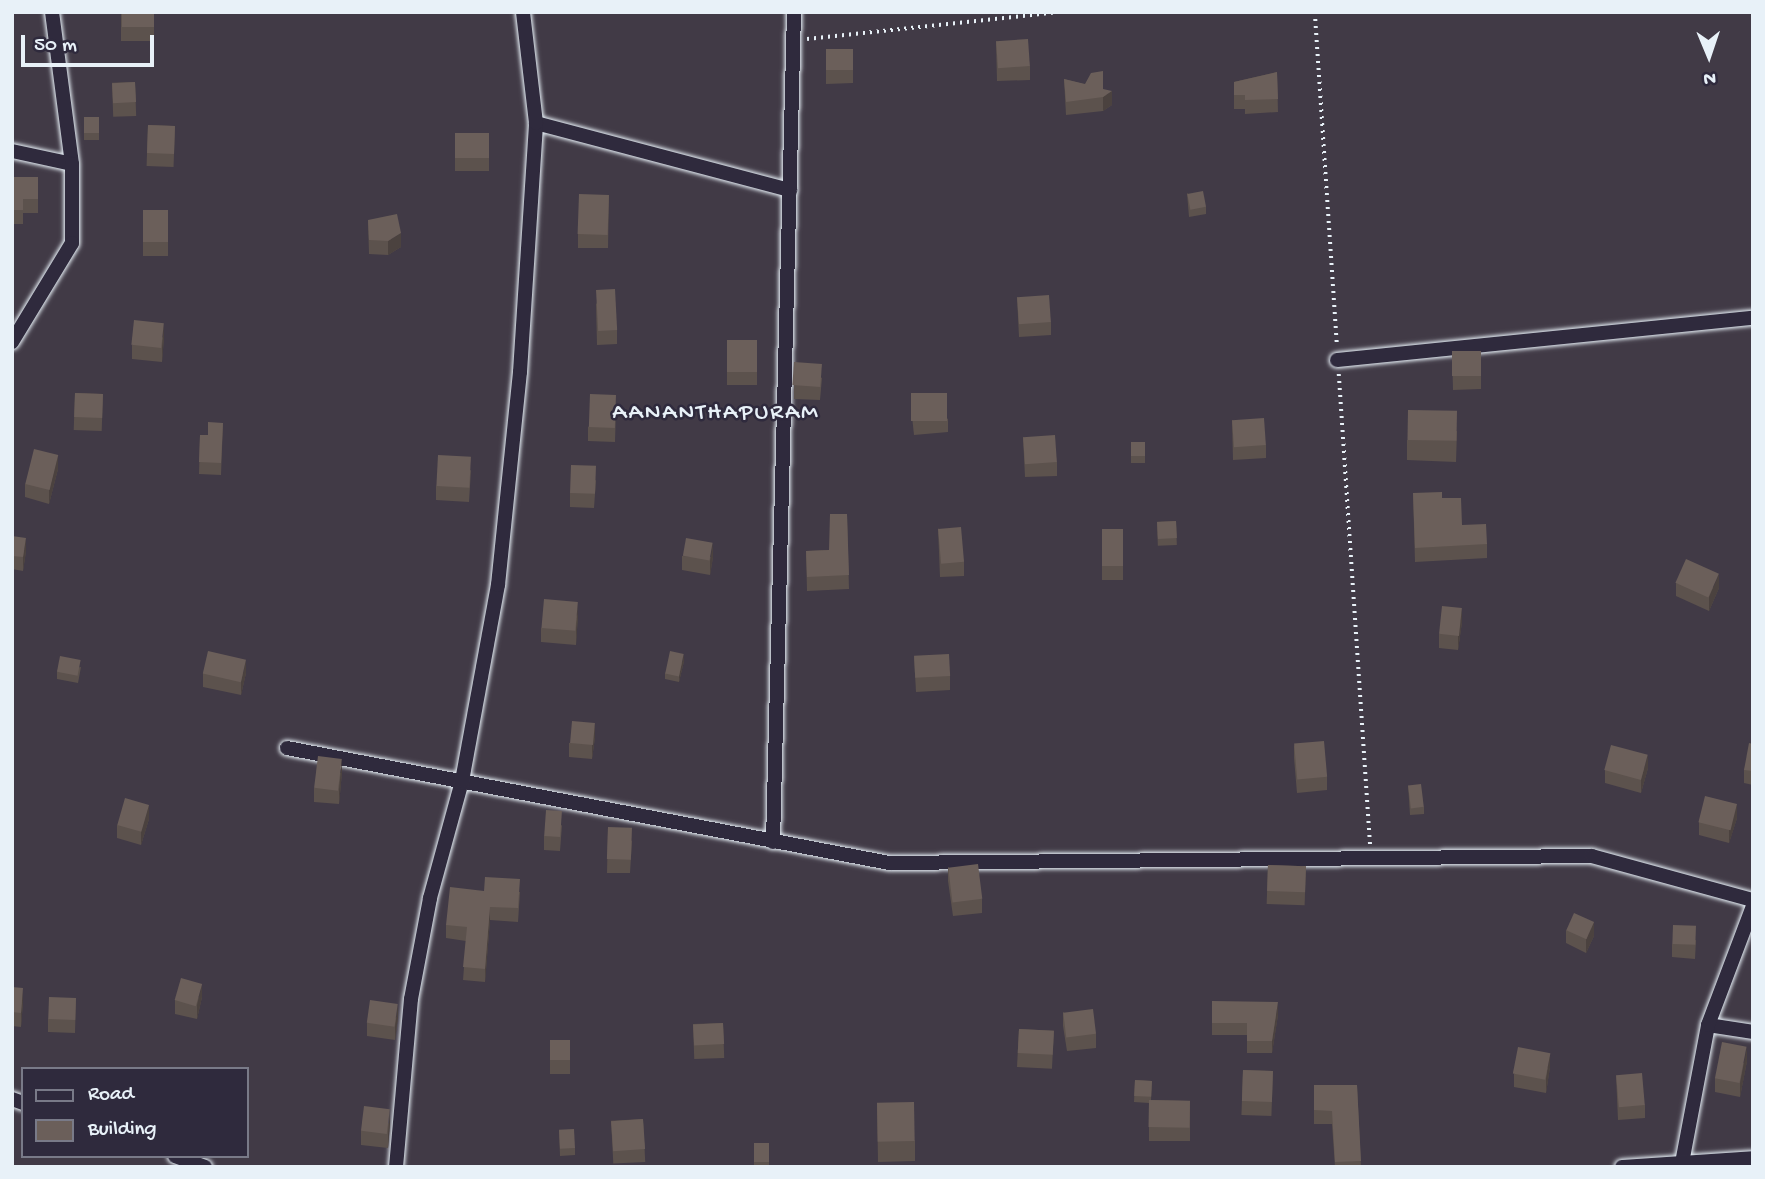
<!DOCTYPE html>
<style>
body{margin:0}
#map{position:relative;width:1765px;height:1179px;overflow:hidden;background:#413a46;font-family:"Gochi Hand",sans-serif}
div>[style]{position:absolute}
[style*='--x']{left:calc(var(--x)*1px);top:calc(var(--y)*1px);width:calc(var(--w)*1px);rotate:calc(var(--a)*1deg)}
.path>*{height:3.5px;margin-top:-1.75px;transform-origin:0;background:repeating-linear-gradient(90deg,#e8f1f8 0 2px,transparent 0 7px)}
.roads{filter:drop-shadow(0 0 2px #e8f1f8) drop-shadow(0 0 2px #e8f1f8)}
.street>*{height:14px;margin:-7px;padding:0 7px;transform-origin:7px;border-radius:7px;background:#2f2a3d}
.wall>*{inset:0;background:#5c524d;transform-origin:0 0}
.shaded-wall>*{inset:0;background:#4b423f}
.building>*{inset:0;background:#6b5f5a;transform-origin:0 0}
span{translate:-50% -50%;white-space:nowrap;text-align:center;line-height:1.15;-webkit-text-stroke:5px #2f2a3d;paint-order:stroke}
.quarter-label{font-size:24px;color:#e8f1f8;letter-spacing:2px}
.frame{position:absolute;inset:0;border:14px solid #e8f1f8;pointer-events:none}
.legend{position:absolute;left:21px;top:1067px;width:228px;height:91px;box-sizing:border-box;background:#2f2a3d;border:2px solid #797a88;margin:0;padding:9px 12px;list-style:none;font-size:21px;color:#e8f1f8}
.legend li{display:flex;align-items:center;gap:14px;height:35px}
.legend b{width:35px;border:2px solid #797a88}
.north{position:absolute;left:1674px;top:21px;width:70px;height:70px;-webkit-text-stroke:5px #2f2a3d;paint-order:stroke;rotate:178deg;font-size:19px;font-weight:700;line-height:28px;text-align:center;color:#e8f1f8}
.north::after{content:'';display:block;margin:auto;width:24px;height:32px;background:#e8f1f8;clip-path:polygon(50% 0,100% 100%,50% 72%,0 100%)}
.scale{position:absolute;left:21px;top:35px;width:133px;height:32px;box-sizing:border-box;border:4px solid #e8f1f8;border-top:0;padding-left:9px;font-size:21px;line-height:24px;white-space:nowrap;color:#e8f1f8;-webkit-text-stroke:5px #2f2a3d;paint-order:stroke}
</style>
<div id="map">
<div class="path">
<div style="--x:1315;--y:12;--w:335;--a:86.2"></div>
<div style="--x:807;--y:39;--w:253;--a:-6.1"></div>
<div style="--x:1339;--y:374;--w:472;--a:86.2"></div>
</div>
<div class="roads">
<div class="street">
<div style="--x:52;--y:12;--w:153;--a:82.5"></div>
<div style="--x:536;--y:123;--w:263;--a:14.8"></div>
<div style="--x:12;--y:151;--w:61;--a:12.2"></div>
<div style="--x:72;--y:164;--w:79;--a:90"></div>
<div style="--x:72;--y:243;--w:116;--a:121.2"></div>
<div style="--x:1337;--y:360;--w:418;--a:-5.8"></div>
<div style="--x:287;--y:748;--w:613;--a:10.81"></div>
<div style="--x:889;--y:863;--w:703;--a:-0.57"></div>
<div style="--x:1592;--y:856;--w:167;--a:15.3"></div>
<div style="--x:773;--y:842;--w:830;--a:-88.55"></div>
<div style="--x:1708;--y:1025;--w:46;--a:8.8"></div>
<div style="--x:12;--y:1099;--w:12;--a:20"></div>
<div style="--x:175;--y:1156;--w:32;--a:20"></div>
<div style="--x:1682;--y:1163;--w:140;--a:-79.3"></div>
<div style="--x:1708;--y:1025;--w:127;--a:-69.3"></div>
<div style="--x:396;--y:1167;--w:169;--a:-84.9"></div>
<div style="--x:411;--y:999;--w:103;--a:-79.3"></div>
<div style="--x:430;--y:898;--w:121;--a:-74.7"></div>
<div style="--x:462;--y:781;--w:199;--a:-79.6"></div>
<div style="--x:498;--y:585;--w:214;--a:-84.1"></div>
<div style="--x:520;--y:372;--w:250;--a:-86.3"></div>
<div style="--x:536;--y:123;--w:112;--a:-96.7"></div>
<div style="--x:1622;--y:1167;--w:131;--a:-3.9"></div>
</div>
</div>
<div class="wall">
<div style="left:121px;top:12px;width:33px;height:29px"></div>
<div style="clip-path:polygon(996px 41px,1030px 66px,1030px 80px,997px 81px)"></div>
<div style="clip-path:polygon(826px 49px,853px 69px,853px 83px,826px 84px)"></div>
<div style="clip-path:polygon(1277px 72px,1278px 112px,1245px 114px,1245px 109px,1234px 109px,1234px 82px)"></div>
<div style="clip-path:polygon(1064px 79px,1103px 89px,1112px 105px,1103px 111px,1066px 115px)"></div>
<div style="left:135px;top:82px;width:34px;height:23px;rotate:88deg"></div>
<div style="left:84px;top:117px;width:15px;height:23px"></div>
<div style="left:148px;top:125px;width:27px;height:41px;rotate:2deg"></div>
<div style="left:455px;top:133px;width:34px;height:38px"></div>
<div style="clip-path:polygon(12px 177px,38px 177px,38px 213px,23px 213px,23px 224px,12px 224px)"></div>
<div style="clip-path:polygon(1187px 193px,1206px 207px,1206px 214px,1189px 217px)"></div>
<div style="clip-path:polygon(609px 195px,608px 248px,578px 248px,578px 234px)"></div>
<div style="left:143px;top:210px;width:25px;height:46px"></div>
<div style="clip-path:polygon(368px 220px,401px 247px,388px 255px,369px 254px)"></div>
<div style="clip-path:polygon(1017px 297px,1051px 322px,1051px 335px,1019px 337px)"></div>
<div style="clip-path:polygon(596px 303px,617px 330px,617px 344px,597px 345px)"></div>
<div style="clip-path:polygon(164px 337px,162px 362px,132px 359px,132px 345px)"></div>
<div style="left:757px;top:340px;width:45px;height:30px;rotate:90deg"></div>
<div style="clip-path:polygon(1452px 351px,1481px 375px,1481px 389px,1453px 390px)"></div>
<div style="clip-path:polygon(794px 362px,822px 378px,820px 400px,794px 399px)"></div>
<div style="left:75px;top:393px;width:28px;height:37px;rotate:2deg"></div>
<div style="clip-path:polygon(911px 393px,948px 419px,948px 432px,914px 435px,911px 407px)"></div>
<div style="clip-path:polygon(616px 409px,615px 442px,588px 441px,588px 427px)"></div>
<div style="clip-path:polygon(1232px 420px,1266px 445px,1266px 458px,1233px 460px)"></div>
<div style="clip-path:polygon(223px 423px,221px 475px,199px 474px,200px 435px,208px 435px)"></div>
<div style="clip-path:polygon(1457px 431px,1456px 462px,1407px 460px,1407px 440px)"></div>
<div style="clip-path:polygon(1023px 437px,1057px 462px,1057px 476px,1025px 477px)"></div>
<div style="left:1131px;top:442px;width:14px;height:21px"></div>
<div style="clip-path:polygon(58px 469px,49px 504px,25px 497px,25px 484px)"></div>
<div style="clip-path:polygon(471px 470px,469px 502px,436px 500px,436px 486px)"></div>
<div style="clip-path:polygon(596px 480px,594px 508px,570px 507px,570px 493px)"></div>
<div style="clip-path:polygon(1413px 493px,1442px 498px,1462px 525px,1487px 544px,1487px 558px,1415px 562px)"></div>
<div style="clip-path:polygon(847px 514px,849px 589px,807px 591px,806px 551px,829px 550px)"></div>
<div style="left:1176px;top:521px;width:24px;height:19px;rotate:88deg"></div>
<div style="clip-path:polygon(938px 528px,964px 562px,964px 576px,940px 577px)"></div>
<div style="left:1102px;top:529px;width:21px;height:51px"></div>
<div style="clip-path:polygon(12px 536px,26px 551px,23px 571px,12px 569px)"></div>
<div style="clip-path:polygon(682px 556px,713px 557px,710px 575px,682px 570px)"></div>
<div style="clip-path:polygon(1676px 583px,1719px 588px,1709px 611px,1676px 596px)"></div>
<div style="clip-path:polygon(578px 615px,576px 645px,541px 642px,541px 628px)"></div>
<div style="clip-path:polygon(1462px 622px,1458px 650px,1439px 648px,1439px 634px)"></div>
<div style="clip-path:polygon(914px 656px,950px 676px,950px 690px,916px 692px)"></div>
<div style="clip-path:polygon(684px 661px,679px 682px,665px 679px,665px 673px)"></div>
<div style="clip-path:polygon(81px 667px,78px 683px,57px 679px,57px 672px)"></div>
<div style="clip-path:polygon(203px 673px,246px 673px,241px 695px,203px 687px)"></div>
<div style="clip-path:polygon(595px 737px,592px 759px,569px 757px,569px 743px)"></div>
<div style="clip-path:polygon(1753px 744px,1753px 785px,1744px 783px,1744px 770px)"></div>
<div style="clip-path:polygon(1294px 745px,1327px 777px,1327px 790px,1297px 793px,1294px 758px)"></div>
<div style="clip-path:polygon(1648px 768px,1641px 793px,1605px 783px,1605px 770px)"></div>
<div style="clip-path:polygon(342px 772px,339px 804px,314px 802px,314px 788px)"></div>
<div style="clip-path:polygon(1408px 785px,1424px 807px,1424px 814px,1410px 815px)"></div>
<div style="clip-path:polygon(1737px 818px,1729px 843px,1699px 835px,1699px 822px)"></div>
<div style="clip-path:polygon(149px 819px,141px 845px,117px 838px,117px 825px)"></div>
<div style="clip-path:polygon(562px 825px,560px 851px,544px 850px,544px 836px)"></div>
<div style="clip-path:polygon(608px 827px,632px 841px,630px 873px,607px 873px)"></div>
<div style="left:1268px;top:865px;width:38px;height:39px;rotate:2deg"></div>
<div style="clip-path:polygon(948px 867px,982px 899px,982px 913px,953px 916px,948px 881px)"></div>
<div style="clip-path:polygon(484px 891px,520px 892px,518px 922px,490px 920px,485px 982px,463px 980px,466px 941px,446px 938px,446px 925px)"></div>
<div style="clip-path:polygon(1566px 930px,1594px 936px,1586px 953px,1566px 943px)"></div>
<div style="clip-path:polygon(1696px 940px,1695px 959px,1672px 957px,1672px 944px)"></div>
<div style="clip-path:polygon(12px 987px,23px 1002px,21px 1027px,12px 1026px)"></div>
<div style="clip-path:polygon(202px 997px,197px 1019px,175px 1014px,175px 1000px)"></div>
<div style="clip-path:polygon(76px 998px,75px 1033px,48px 1032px,48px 1019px)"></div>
<div style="clip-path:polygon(1212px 1001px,1278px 1015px,1272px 1053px,1247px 1053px,1247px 1035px,1212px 1035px)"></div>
<div style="clip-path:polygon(1063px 1012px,1096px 1034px,1096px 1048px,1067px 1051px,1063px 1026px)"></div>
<div style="clip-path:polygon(398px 1017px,395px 1040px,367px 1036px,367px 1023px)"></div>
<div style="left:723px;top:1023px;width:35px;height:30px;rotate:88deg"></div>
<div style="left:1019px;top:1029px;width:35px;height:38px;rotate:3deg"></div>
<div style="left:570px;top:1040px;width:34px;height:20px;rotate:90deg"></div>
<div style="clip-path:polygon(1747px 1061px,1740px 1097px,1715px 1092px,1715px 1078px)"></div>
<div style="clip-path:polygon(1550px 1067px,1546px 1093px,1514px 1087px,1514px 1074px)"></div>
<div style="left:1243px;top:1070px;width:30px;height:45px;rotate:2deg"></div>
<div style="clip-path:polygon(1616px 1075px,1645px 1105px,1645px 1118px,1618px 1120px)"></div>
<div style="clip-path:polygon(1135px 1080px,1152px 1081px,1151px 1100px,1190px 1101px,1190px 1141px,1149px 1141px,1149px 1103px,1134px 1102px)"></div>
<div style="clip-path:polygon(1314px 1085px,1357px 1085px,1361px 1167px,1335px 1167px,1332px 1124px,1314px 1124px)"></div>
<div style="clip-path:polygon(877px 1103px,915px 1141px,915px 1161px,878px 1162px)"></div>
<div style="left:643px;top:1119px;width:43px;height:32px;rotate:87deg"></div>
<div style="clip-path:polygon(390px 1123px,388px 1148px,361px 1145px,361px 1131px)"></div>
<div style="clip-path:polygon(559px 1130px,575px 1148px,575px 1155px,560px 1156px)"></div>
<div style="left:754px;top:1143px;width:15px;height:24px"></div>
</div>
<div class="shaded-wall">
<div style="clip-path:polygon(1112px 91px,1112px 105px,1103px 111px,1103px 97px)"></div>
<div style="clip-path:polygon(401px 233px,401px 247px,388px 255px,388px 241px)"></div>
<div style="clip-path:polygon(164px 323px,164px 337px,162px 362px,162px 348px)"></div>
<div style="clip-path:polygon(58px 455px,58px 469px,49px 504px,49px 490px)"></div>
<div style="clip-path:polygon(26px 538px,26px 551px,23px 571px,23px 557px)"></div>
<div style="clip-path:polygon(713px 543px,713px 557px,710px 575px,710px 561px)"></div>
<div style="clip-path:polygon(1719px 574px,1719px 588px,1709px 611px,1709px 597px)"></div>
<div style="clip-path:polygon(578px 602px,578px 615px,576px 645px,576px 631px)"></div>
<div style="clip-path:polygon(1462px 608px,1462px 622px,1458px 650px,1458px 636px)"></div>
<div style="clip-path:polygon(684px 654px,684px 661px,679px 682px,679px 676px)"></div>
<div style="clip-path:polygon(246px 660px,246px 673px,241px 695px,241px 682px)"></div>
<div style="clip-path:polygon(595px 723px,595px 737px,592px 759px,592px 745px)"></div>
<div style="clip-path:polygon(1648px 755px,1648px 768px,1641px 793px,1641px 779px)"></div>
<div style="clip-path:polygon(342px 759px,342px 772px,339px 804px,339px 790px)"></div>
<div style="clip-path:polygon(1737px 804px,1737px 818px,1729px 843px,1729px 830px)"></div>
<div style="clip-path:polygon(149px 805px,149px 819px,141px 845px,141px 831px)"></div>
<div style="clip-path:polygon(490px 907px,490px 920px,485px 982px,485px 969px)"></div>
<div style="clip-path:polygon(1594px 922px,1594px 936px,1586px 953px,1586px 939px)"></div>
<div style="clip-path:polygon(202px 984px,202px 997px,197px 1019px,197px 1005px)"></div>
<div style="clip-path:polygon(23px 988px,23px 1002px,21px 1027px,21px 1013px)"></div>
<div style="clip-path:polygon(1278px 1002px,1278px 1015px,1272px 1053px,1272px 1041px)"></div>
<div style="clip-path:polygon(398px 1004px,398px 1017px,395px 1040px,395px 1027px)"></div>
<div style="clip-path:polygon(1747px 1047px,1747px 1061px,1740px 1097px,1740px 1083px)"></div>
<div style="clip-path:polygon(1550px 1053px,1550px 1067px,1546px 1093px,1546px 1079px)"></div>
<div style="clip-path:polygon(390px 1109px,390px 1123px,388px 1148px,388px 1135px)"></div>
</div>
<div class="building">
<div style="left:122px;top:12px;width:32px;height:15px"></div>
<div style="left:1028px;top:39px;width:27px;height:32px;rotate:86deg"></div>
<div style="left:826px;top:49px;width:27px;height:21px"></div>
<div style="clip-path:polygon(1103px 71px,1103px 89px,1112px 91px,1103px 97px,1066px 102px,1064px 79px,1085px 84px,1091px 73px)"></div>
<div style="clip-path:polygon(1277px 72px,1278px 99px,1245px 100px,1245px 95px,1234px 95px,1234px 82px)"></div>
<div style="left:135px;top:82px;width:20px;height:23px;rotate:87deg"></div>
<div style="left:84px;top:117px;width:15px;height:16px"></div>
<div style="left:148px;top:125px;width:27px;height:28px;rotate:2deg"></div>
<div style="left:455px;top:133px;width:34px;height:25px"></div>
<div style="clip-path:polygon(12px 177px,38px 177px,38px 199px,23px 199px,23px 210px,12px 210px)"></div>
<div style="left:1203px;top:191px;width:16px;height:16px;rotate:79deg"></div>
<div style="left:579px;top:194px;width:30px;height:40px;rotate:2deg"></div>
<div style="left:143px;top:210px;width:25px;height:32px"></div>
<div style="clip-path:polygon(397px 214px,401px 233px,388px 241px,369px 240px,368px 220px)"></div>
<div style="left:615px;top:289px;width:41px;height:19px;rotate:87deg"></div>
<div style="left:1049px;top:295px;width:27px;height:32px;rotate:86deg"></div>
<div style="left:134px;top:320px;width:30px;height:25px;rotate:6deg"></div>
<div style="left:757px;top:340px;width:32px;height:30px;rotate:90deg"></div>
<div style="left:1452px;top:351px;width:29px;height:25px"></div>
<div style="left:794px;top:362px;width:28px;height:23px;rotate:4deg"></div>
<div style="left:75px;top:393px;width:28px;height:24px;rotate:2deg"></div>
<div style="left:911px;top:393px;width:36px;height:28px"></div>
<div style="left:590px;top:394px;width:26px;height:33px;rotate:2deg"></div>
<div style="left:1408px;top:410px;width:49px;height:30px;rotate:1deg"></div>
<div style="left:1264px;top:418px;width:27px;height:32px;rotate:86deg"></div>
<div style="clip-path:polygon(208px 422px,223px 423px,221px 463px,199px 462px,200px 435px,208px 435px)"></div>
<div style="left:1055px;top:435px;width:27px;height:32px;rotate:86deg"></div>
<div style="left:1131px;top:442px;width:14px;height:14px"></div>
<div style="left:34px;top:449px;width:25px;height:36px;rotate:14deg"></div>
<div style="left:438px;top:455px;width:33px;height:31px;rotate:3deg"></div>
<div style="left:571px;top:465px;width:25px;height:28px;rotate:2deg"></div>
<div style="clip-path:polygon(1442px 492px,1442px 498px,1461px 498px,1462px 525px,1486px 524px,1487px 544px,1415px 548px,1413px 493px)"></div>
<div style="clip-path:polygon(830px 514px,847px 514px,849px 575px,807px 577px,806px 551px,829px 550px)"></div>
<div style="left:1176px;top:521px;width:17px;height:19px;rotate:87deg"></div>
<div style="left:961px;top:527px;width:35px;height:23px;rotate:85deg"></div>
<div style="left:1102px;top:529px;width:21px;height:37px"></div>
<div style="clip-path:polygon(12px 536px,26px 538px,23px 557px,12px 556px)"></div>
<div style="left:686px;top:538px;width:27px;height:18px;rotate:10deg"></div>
<div style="left:1686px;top:559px;width:36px;height:26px;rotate:24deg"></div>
<div style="left:544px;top:599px;width:34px;height:29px;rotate:5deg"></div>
<div style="left:1442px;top:606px;width:20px;height:28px;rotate:6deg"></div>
<div style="left:208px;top:651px;width:39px;height:23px;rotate:13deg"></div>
<div style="left:670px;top:651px;width:14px;height:23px;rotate:12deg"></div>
<div style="left:949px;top:654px;width:22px;height:35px;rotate:87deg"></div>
<div style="left:60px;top:656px;width:21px;height:16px;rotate:11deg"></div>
<div style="left:572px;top:721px;width:23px;height:22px;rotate:5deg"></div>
<div style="left:1324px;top:741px;width:36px;height:30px;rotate:85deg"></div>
<div style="clip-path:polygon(1749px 743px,1753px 744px,1753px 771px,1744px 770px)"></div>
<div style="left:1611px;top:745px;width:38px;height:26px;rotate:15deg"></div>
<div style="left:318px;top:756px;width:24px;height:32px;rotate:7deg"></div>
<div style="left:1421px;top:784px;width:23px;height:13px;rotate:83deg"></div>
<div style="left:1705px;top:796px;width:33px;height:27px;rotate:14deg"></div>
<div style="left:125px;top:798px;width:25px;height:28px;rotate:16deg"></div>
<div style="left:546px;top:810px;width:16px;height:26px;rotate:4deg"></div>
<div style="left:608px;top:827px;width:24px;height:32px;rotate:2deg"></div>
<div style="left:978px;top:864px;width:35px;height:30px;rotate:83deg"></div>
<div style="left:1268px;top:865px;width:38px;height:26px;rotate:2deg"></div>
<div style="clip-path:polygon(485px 877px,520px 879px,518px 908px,490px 907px,485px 969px,463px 967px,467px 927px,446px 925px,450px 887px,484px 891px)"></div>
<div style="left:1574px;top:913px;width:22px;height:19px;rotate:24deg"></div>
<div style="left:1673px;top:925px;width:23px;height:19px;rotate:2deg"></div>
<div style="left:181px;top:978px;width:22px;height:23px;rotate:16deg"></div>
<div style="clip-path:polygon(12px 987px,23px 988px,21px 1013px,12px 1012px)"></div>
<div style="left:49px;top:997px;width:27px;height:22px;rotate:2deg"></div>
<div style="left:370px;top:1000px;width:28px;height:23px;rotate:8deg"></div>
<div style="clip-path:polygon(1212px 1001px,1278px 1002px,1272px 1041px,1247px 1041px,1247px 1023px,1212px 1023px)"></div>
<div style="left:1093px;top:1009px;width:25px;height:30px;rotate:83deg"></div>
<div style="left:723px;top:1023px;width:21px;height:30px;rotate:87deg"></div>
<div style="left:1019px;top:1029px;width:35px;height:24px;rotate:3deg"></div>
<div style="left:570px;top:1040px;width:20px;height:20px;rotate:90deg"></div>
<div style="left:1722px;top:1042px;width:25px;height:37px;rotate:11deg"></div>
<div style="left:1518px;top:1047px;width:33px;height:27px;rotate:11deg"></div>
<div style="left:1243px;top:1070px;width:30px;height:31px;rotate:2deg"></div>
<div style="left:1642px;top:1073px;width:32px;height:26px;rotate:85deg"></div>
<div style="left:1135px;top:1080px;width:17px;height:16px;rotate:3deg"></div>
<div style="clip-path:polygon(1314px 1085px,1357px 1085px,1361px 1161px,1335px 1162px,1332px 1111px,1314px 1110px)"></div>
<div style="left:1149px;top:1100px;width:41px;height:27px;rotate:1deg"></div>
<div style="left:914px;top:1102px;width:39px;height:37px;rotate:89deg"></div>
<div style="left:364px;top:1106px;width:26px;height:25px;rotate:7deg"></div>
<div style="left:643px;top:1119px;width:30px;height:32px;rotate:86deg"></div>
<div style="left:574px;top:1129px;width:19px;height:15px;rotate:87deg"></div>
<div style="left:754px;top:1143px;width:15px;height:19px"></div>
</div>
<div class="quarter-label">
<span style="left:716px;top:414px">AANANTHAPURAM</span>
</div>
<div class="frame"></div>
<ul class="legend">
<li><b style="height:9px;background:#2f2a3d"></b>Road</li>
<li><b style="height:19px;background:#6b5f5a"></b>Building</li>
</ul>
<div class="north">N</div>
<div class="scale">50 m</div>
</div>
